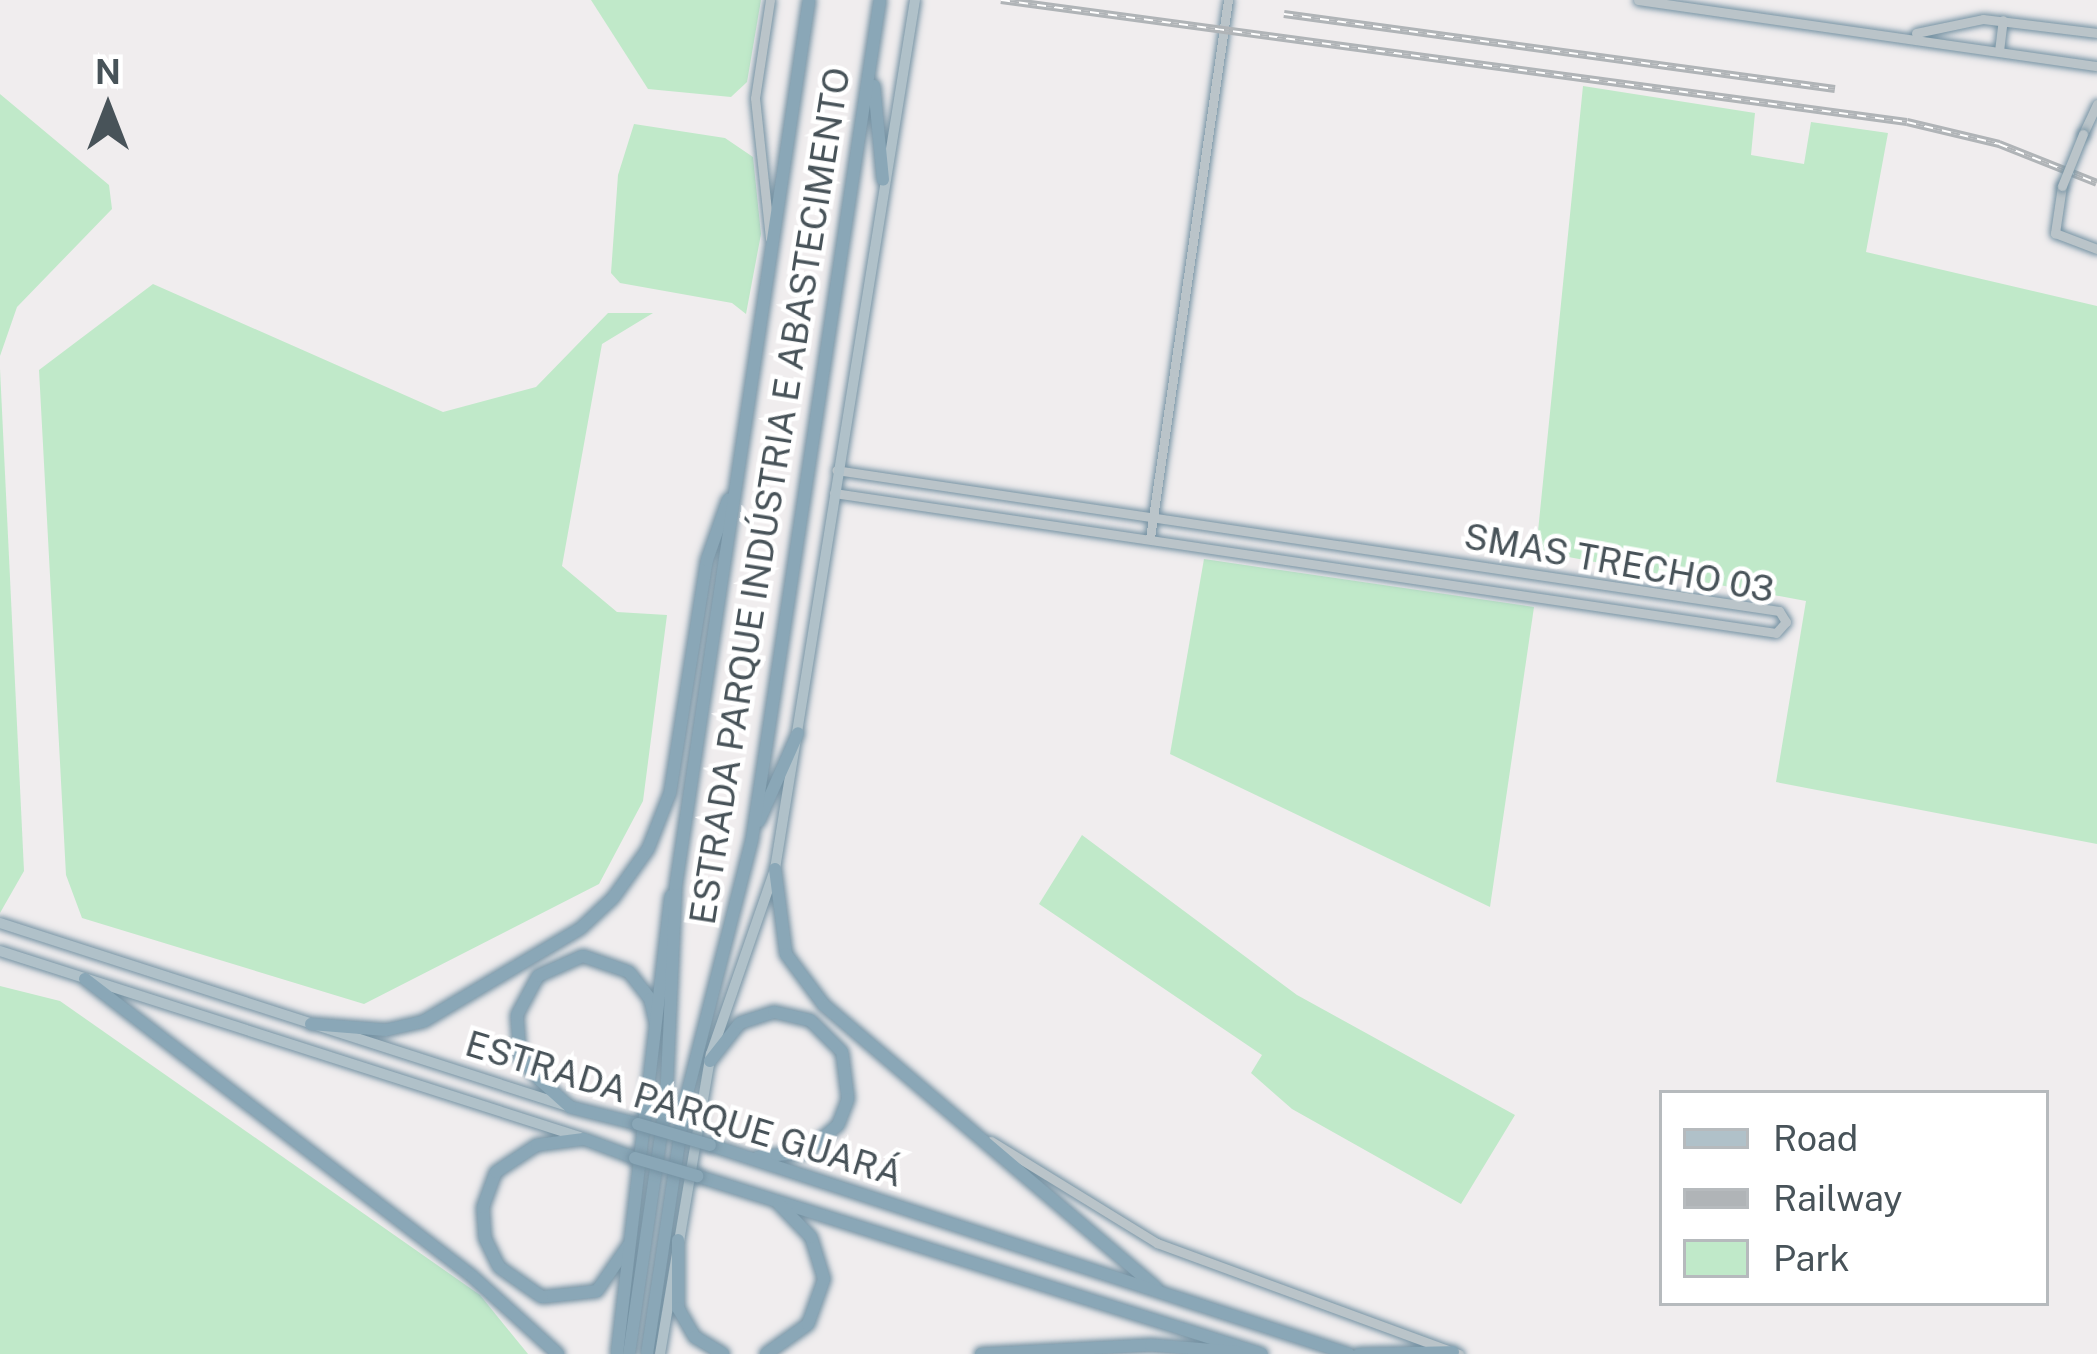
<!DOCTYPE html>
<meta charset="utf-8">
<style>
body{margin:0}
#map{position:relative;width:2097px;height:1354px;overflow:hidden;background:#f0edee;font-family:"Public Sans",sans-serif}
div>[style]{position:absolute}
[style*='--x']{left:calc(var(--x)*1px);top:calc(var(--y)*1px);width:calc(var(--w)*1px);rotate:calc(var(--a)*1deg)}
.green>*{inset:0;background:#c0e9c9}
.roads{filter:drop-shadow(0 0 3px #7592a3) drop-shadow(0 0 3px #7592a3)}
.minor>*{height:9px;margin:-4.5px;padding:0 4.5px;transform-origin:4.5px;border-radius:4.5px;background:#bac4c9}
.major>*{height:10px;margin:-5px;padding:0 5px;transform-origin:5px;border-radius:5px;background:#b0c1c9}
.highway>*{height:12px;margin:-6px;padding:0 6px;transform-origin:6px;border-radius:6px;background:#8aa7b7}
.rail>*{height:8px;margin-top:-4px;transform-origin:0;background:repeating-linear-gradient(90deg,#fff 0 9px,#b0b4b7 0 18px);box-sizing:border-box;border-block:3px solid #b0b4b7}
.bridges{filter:drop-shadow(0 0 3px #7592a3) drop-shadow(0 0 3px #7592a3)}
.minor-bridge>*{height:9px;margin:-4.5px;padding:0 4.5px;transform-origin:4.5px;border-radius:4.5px;background:#bac4c9}
.highway-bridge>*{height:12px;margin:-6px;padding:0 6px;transform-origin:6px;border-radius:6px;background:#8aa7b7}
span{translate:-50% -50%;white-space:nowrap;text-align:center;line-height:1.15;-webkit-text-stroke:9px #fff;paint-order:stroke}
.street-label{font-size:36px;color:#485359}
.legend{position:absolute;left:1659px;top:1090px;width:390px;height:216px;box-sizing:border-box;background:#fff;border:3px solid #b6babd;margin:0;padding:15px 21px;list-style:none;font-size:36px;color:#485359}
.legend li{display:flex;align-items:center;gap:24px;height:60px}
.legend b{width:60px;border:3px solid #b6babd}
.north{position:absolute;left:48px;top:48px;width:120px;height:120px;-webkit-text-stroke:9px #fff;paint-order:stroke;rotate:0deg;font-size:33px;font-weight:700;line-height:48px;text-align:center;color:#485359}
.north::after{content:'';display:block;margin:auto;width:42px;height:54px;background:#485359;clip-path:polygon(50% 0,100% 100%,50% 72%,0 100%)}
</style>
<div id="map">
<div class="green">
<div style="clip-path:polygon(591px 0,761px 0,747px 82px,731px 97px,648px 89px)"></div>
<div style="clip-path:polygon(1583px 86px,1755px 113px,1751px 155px,1804px 164px,1811px 122px,1888px 133px,1866px 252px,2097px 306px,2097px 844px,1776px 782px,1806px 601px,1536px 551px)"></div>
<div style="clip-path:polygon(0 94px,109px 185px,112px 209px,17px 307px,0 356px)"></div>
<div style="clip-path:polygon(634px 124px,725px 138px,753px 157px,761px 234px,746px 314px,732px 303px,620px 283px,611px 273px,618px 175px)"></div>
<div style="clip-path:polygon(153px 284px,443px 412px,536px 387px,608px 313px,653px 313px,602px 344px,562px 566px,617px 612px,667px 615px,643px 801px,599px 884px,364px 1004px,82px 918px,66px 875px,39px 370px)"></div>
<div style="clip-path:polygon(0 369px,24px 871px,0 913px)"></div>
<div style="clip-path:polygon(1204px 559px,1534px 607px,1490px 907px,1170px 754px)"></div>
<div style="clip-path:polygon(1082px 835px,1297px 995px,1515px 1115px,1461px 1204px,1292px 1109px,1251px 1073px,1262px 1055px,1039px 904px)"></div>
<div style="clip-path:polygon(0 986px,60px 1001px,480px 1295px,528px 1354px,0 1354px)"></div>
</div>
<div class="roads">
<div class="minor">
<div style="--x:770;--y:0;--w:99;--a:98.7"></div>
<div style="--x:755;--y:98;--w:141;--a:83.9"></div>
<div style="--x:1638;--y:0;--w:464;--a:8.2"></div>
<div style="--x:1916;--y:33;--w:68;--a:-11.8"></div>
<div style="--x:1983;--y:19;--w:115;--a:7"></div>
<div style="--x:1999;--y:51;--w:31;--a:-83"></div>
<div style="--x:2083;--y:134;--w:33;--a:-65"></div>
<div style="--x:2062;--y:186;--w:48;--a:98.5"></div>
<div style="--x:2055;--y:233;--w:45;--a:20.9"></div>
<div style="--x:834;--y:493;--w:952;--a:8.45"></div>
<div style="--x:1776;--y:633;--w:15;--a:-48"></div>
<div style="--x:1786;--y:622;--w:13;--a:-122"></div>
<div style="--x:1779;--y:611;--w:953;--a:-171.5"></div>
<div style="--x:1150;--y:538;--w:544;--a:-81.75"></div>
<div style="--x:991;--y:1141;--w:195;--a:31.6"></div>
<div style="--x:1157;--y:1243;--w:322;--a:20.2"></div>
</div>
<div class="major">
<div style="--x:0;--y:923;--w:596;--a:17.89"></div>
<div style="--x:0;--y:951;--w:609;--a:17.78"></div>
<div style="--x:660;--y:1354;--w:304;--a:-80.4"></div>
<div style="--x:711;--y:1054;--w:196;--a:-70.9"></div>
<div style="--x:775;--y:869;--w:880;--a:-80.85"></div>
</div>
<div class="highway">
<div style="--x:874;--y:86;--w:94;--a:84.5"></div>
<div style="--x:759;--y:821;--w:96;--a:-66.1"></div>
<div style="--x:775;--y:869;--w:86;--a:82.6"></div>
<div style="--x:786;--y:954;--w:64;--a:53.3"></div>
<div style="--x:824;--y:1005;--w:436;--a:40.4"></div>
<div style="--x:85;--y:979;--w:489;--a:37.5"></div>
<div style="--x:473;--y:1277;--w:115;--a:42.2"></div>
<div style="--x:311;--y:1024;--w:75;--a:4.6"></div>
<div style="--x:386;--y:1030;--w:39;--a:-13"></div>
<div style="--x:424;--y:1021;--w:182;--a:-30.6"></div>
<div style="--x:581;--y:928;--w:44;--a:-43.2"></div>
<div style="--x:613;--y:898;--w:60;--a:-54.5"></div>
<div style="--x:648;--y:849;--w:60;--a:-68.6"></div>
<div style="--x:670;--y:793;--w:236;--a:-81"></div>
<div style="--x:707;--y:560;--w:64;--a:-70.7"></div>
<div style="--x:710;--y:1061;--w:48;--a:-51.7"></div>
<div style="--x:740;--y:1023;--w:36;--a:-18"></div>
<div style="--x:774;--y:1012;--w:37;--a:13"></div>
<div style="--x:810;--y:1020;--w:45;--a:45"></div>
<div style="--x:842;--y:1052;--w:47;--a:82.7"></div>
<div style="--x:848;--y:1099;--w:28;--a:111"></div>
<div style="--x:838;--y:1125;--w:42;--a:139.8"></div>
<div style="--x:806;--y:1152;--w:48;--a:174.1"></div>
<div style="--x:638;--y:1124;--w:70;--a:-166"></div>
<div style="--x:570;--y:1107;--w:40;--a:-138"></div>
<div style="--x:540;--y:1080;--w:30;--a:-131"></div>
<div style="--x:520;--y:1057;--w:42;--a:-94.1"></div>
<div style="--x:517;--y:1015;--w:44;--a:-61.7"></div>
<div style="--x:538;--y:976;--w:49;--a:-24"></div>
<div style="--x:583;--y:956;--w:49;--a:19.2"></div>
<div style="--x:629;--y:972;--w:34;--a:52"></div>
<div style="--x:650;--y:999;--w:23;--a:77"></div>
<div style="--x:710;--y:1145;--w:672;--a:18.11"></div>
<div style="--x:697;--y:1176;--w:592;--a:17.49"></div>
<div style="--x:678;--y:1240;--w:68;--a:90"></div>
<div style="--x:678;--y:1308;--w:34;--a:60"></div>
<div style="--x:695;--y:1337;--w:33;--a:31"></div>
<div style="--x:628;--y:1246;--w:55;--a:124.6"></div>
<div style="--x:597;--y:1291;--w:55;--a:173.8"></div>
<div style="--x:542;--y:1297;--w:52;--a:-145.1"></div>
<div style="--x:499;--y:1267;--w:32;--a:-116"></div>
<div style="--x:485;--y:1238;--w:31;--a:-94"></div>
<div style="--x:483;--y:1207;--w:37;--a:-70"></div>
<div style="--x:496;--y:1172;--w:49;--a:-33.4"></div>
<div style="--x:537;--y:1145;--w:47;--a:-7.3"></div>
<div style="--x:584;--y:1139;--w:54;--a:20.4"></div>
<div style="--x:617;--y:1354;--w:461;--a:-83.3"></div>
<div style="--x:629;--y:1354;--w:256;--a:-81.7"></div>
<div style="--x:666;--y:1101;--w:217;--a:-87.4"></div>
<div style="--x:676;--y:884;--w:894;--a:-81.44"></div>
<div style="--x:647;--y:1354;--w:255;--a:-81.4"></div>
<div style="--x:685;--y:1102;--w:271;--a:-75.7"></div>
<div style="--x:752;--y:839;--w:849;--a:-81.33"></div>
<div style="--x:766;--y:1354;--w:52;--a:-35.5"></div>
<div style="--x:808;--y:1324;--w:48;--a:-70.4"></div>
<div style="--x:824;--y:1279;--w:44;--a:-107.2"></div>
<div style="--x:811;--y:1237;--w:46;--a:-134.1"></div>
<div style="--x:981;--y:1354;--w:170;--a:-3"></div>
<div style="--x:1151;--y:1345;--w:86;--a:4.7"></div>
<div style="--x:1359;--y:1354;--w:94;--a:-1.2"></div>
</div>
</div>
<div class="rail">
<div style="--x:1001;--y:0;--w:914;--a:7.67"></div>
<div style="--x:1907;--y:122;--w:95;--a:13.4"></div>
<div style="--x:1999;--y:144;--w:105;--a:21.7"></div>
<div style="--x:1284;--y:14;--w:556;--a:7.75"></div>
</div>
<div class="bridges">
<div class="minor-bridge">
<div style="--x:2062;--y:186;--w:56;--a:-68"></div>
</div>
<div class="highway-bridge">
<div style="--x:638;--y:1124;--w:75;--a:16.3"></div>
<div style="--x:635;--y:1158;--w:65;--a:16.2"></div>
</div>
</div>
<div class="street-label">
<span style="left:770px;top:496px;rotate:-81deg">ESTRADA PARQUE INDÚSTRIA E ABASTECIMENTO</span>
<span style="left:1619px;top:563px;rotate:10deg">SMAS TRECHO 03</span>
<span style="left:684px;top:1109px;rotate:17deg">ESTRADA PARQUE GUARÁ</span>
</div>
<ul class="legend">
<li><b style="height:15px;background:#b0c1c9"></b>Road</li>
<li><b style="height:15px;background:#b0b4b7"></b>Railway</li>
<li><b style="height:33px;background:#c0e9c9"></b>Park</li>
</ul>
<div class="north">N</div>
</div>
